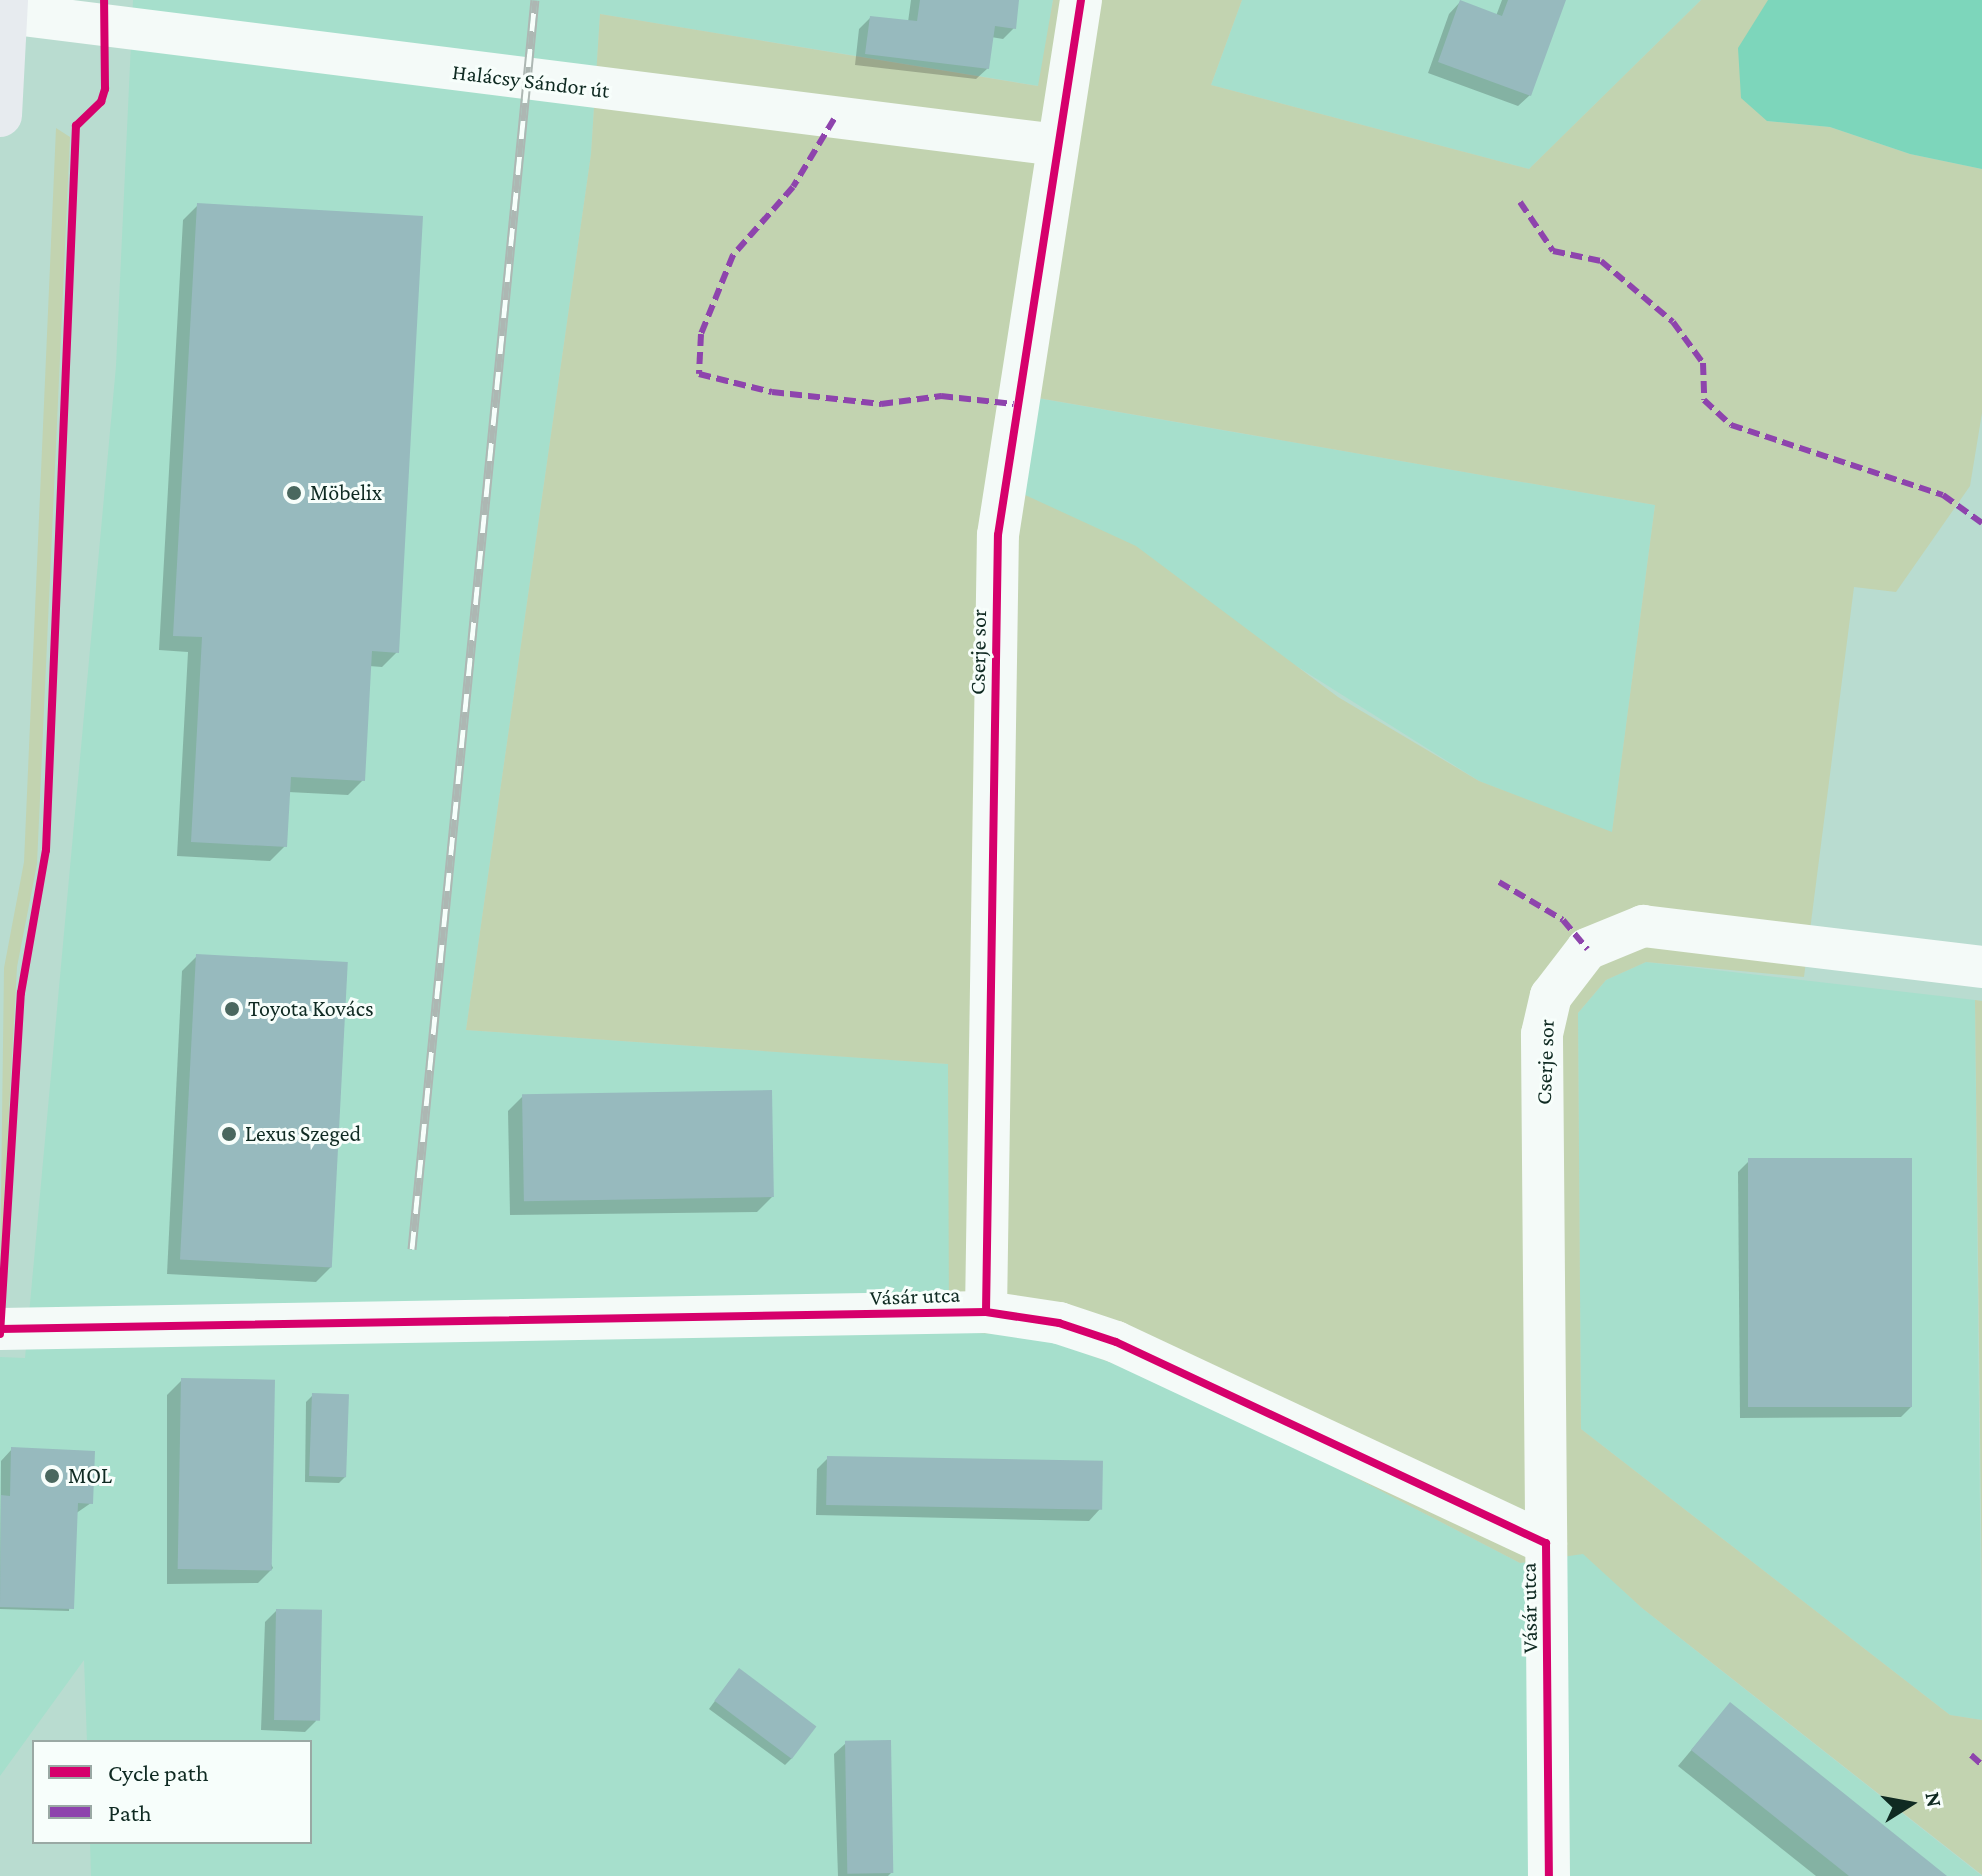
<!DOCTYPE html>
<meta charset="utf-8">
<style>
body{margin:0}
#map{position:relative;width:1982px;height:1876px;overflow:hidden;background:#b9dcd0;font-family:"Crimson Pro",serif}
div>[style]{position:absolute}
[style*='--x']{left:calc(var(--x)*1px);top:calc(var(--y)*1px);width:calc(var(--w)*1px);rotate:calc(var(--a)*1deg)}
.built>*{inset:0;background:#a6dfcc}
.green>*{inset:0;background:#c2d3b0}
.water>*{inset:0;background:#7dd6bb}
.shadow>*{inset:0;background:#0003}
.building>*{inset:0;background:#97babe;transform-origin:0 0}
.minor>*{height:42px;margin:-21px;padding:0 21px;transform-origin:21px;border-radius:21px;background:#f4faf8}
.major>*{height:44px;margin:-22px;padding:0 22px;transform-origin:22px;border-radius:22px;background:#e7ebef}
.rail>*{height:9px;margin-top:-4.5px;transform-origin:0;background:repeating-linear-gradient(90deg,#f7fefb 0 18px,#adb7b3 0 36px);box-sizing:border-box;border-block:2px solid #adb7b3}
.quiet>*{height:6px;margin-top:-3px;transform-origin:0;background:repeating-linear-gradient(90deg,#8e44ad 0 12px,transparent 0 18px)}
.cycleway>*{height:8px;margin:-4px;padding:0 4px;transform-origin:4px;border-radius:4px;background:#d6006c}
.dots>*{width:22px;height:22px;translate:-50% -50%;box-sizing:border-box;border:4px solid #f7fefb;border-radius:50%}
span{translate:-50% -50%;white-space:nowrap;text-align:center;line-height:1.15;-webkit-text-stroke:6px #f7fefb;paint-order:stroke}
.street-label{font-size:22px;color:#0f2a22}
.poi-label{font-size:22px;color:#0f2a22}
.left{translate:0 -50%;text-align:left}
.legend{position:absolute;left:32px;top:1740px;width:280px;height:104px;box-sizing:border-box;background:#f7fefb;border:2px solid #9aa9a4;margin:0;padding:10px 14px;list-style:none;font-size:24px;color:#0f2a22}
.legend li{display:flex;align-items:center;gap:16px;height:40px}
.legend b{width:40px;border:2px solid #9aa9a4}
.north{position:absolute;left:1870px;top:1764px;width:80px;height:80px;-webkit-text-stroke:6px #f7fefb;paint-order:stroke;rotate:79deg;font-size:22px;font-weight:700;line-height:32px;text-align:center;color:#0f2a22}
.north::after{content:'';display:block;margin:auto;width:28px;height:36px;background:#0f2a22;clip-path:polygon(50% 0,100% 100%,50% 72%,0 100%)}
</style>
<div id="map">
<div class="built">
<div style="clip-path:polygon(133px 0,1053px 0,1039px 86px,600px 14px,591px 154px,466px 1030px,949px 1064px,949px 1332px,1035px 1335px,1186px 1390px,1520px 1563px,1583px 1553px,1642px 1608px,1982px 1876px,91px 1876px,90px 1842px,310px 1842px,310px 1742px,87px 1742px,84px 1660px,0 1776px,0 1357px,25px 1358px,116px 366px)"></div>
<div style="clip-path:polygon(1242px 0,1701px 0,1529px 169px,1211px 85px)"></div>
<div style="clip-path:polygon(1037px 398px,1655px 505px,1612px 833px,1479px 781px,1023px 494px)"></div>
<div style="clip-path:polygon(1646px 962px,1975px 1000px,1982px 1720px,1950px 1715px,1581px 1429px,1578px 1013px,1606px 980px)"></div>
</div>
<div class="green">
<div style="clip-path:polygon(evenodd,1053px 0,1242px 0,1211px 85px,1529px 169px,1701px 0,1768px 0,1767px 121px,1830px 127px,1910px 154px,1982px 169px,1982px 413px,1970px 486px,1896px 592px,1854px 587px,1804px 977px,1646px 962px,1606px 980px,1578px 1013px,1581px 1429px,1950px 1715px,1982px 1720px,1982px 1875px,1642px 1608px,1583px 1554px,1520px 1563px,1186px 1390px,1035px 1335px,949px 1332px,948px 1064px,466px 1030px,591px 154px,600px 14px,1038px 86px,1053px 0,1038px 398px,1655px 505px,1612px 832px,1479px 781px,1338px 697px,1136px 546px,1023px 494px,1038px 398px)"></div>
<div style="clip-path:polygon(56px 128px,70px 137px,37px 864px,17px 967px,0 1272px,4px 968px,24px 862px)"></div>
<div style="clip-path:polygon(1975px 1000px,1982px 1001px,1982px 1603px)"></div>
</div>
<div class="water">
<div style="clip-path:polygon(1768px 0,1982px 0,1982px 169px,1910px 154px,1830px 127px,1767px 121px,1741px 98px,1738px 48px)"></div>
</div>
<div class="shadow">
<div style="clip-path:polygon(911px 0,1017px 0,1014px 28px,1003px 39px,991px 37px,988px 68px,976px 79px,855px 65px,859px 29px,870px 18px,908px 22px)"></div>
<div style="clip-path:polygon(1502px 0,1564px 0,1530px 95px,1518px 106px,1428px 73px,1449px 14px,1460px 2px,1496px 16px)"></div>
<div style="clip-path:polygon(198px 205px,397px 652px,382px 667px,369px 666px,363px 780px,348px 795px,288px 792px,285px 846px,270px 861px,177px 856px,188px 652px,159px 650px,183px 220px)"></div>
<div style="clip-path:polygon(197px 956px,331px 1267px,316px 1282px,167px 1274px,182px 971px)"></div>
<div style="clip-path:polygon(523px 1096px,772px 1197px,757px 1212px,510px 1215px,508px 1111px)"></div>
<div style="clip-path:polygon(1749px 1161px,1912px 1406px,1901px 1417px,1740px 1418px,1738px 1172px)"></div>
<div style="clip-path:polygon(182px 1380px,273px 1568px,258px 1583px,167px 1584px,167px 1395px)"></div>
<div style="clip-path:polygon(313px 1395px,346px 1476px,339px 1483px,305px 1482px,306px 1402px)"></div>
<div style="clip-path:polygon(12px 1449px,91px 1503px,75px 1514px,69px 1611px,0 1609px,1px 1461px)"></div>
<div style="clip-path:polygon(828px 1458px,1100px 1509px,1089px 1521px,816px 1515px,817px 1469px)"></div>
<div style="clip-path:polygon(276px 1611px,316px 1721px,305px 1732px,261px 1730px,265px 1622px)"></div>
<div style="clip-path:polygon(732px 1678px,792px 1758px,785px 1765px,709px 1709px)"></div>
<div style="clip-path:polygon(1730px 1704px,1944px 1876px,1816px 1876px,1678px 1766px)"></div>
<div style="clip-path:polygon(846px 1743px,892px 1872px,888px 1876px,838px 1876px,834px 1754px)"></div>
</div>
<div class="building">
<div style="clip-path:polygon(920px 0,1019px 0,1016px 29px,995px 26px,989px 69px,865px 54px,870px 16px,917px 21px)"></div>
<div style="clip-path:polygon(1460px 0,1502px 16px,1508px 0,1566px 0,1531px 96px,1438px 62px)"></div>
<div style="clip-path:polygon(197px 203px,423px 216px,399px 653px,372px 651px,365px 781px,291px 777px,287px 847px,191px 842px,202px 637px,173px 636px)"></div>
<div style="left:196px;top:954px;width:152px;height:306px;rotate:3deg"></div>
<div style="left:772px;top:1090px;width:107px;height:250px;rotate:89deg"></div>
<div style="left:1912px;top:1158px;width:249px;height:164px;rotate:90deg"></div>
<div style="left:181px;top:1378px;width:94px;height:191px;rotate:1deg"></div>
<div style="left:312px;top:1393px;width:37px;height:83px;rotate:2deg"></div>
<div style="clip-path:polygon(11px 1447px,95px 1451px,93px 1504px,78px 1503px,74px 1609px,0 1607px,1px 1495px,10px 1496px)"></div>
<div style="left:827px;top:1456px;width:276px;height:49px;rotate:1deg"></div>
<div style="left:276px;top:1609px;width:46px;height:111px;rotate:1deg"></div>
<div style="left:739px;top:1668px;width:97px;height:41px;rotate:37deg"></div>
<div style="clip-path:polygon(1730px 1702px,1947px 1876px,1849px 1876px,1691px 1750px)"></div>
<div style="left:891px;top:1740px;width:133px;height:46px;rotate:89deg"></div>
</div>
<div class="minor">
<div style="--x:0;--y:12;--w:1065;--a:7.17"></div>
<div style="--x:986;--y:1312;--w:777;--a:-89.12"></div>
<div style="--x:998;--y:535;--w:541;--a:-81.18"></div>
<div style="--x:0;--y:1329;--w:986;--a:-0.99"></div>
<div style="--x:986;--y:1312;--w:74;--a:8.6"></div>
<div style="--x:1059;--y:1323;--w:60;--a:18.4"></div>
<div style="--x:1116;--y:1342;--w:475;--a:25.1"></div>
<div style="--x:1549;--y:1876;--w:842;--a:-90.48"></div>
<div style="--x:1542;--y:1034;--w:39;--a:-77"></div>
<div style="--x:1551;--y:996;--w:59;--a:-52.5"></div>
<div style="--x:1587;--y:949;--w:61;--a:-22.3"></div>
<div style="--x:1643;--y:926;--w:341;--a:6.9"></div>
</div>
<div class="major">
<div style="--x:0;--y:115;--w:115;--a:-87"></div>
</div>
<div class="rail">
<div style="--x:412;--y:1249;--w:1255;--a:-84.38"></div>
</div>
<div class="quiet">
<div style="--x:834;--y:119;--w:79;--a:121.1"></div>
<div style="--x:793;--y:187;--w:91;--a:131.4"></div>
<div style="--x:733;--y:255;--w:85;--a:112.1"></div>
<div style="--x:701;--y:334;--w:40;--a:92.9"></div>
<div style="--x:699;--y:374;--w:75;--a:13.9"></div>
<div style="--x:772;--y:392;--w:110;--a:6.3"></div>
<div style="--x:881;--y:404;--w:61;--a:-7.6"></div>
<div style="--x:941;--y:396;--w:73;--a:6.3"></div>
<div style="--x:1520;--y:202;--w:59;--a:56"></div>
<div style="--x:1553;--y:251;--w:49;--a:11.8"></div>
<div style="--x:1601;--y:261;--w:94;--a:40.3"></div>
<div style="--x:1673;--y:322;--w:51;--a:53.8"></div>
<div style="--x:1703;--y:363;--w:37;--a:88"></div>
<div style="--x:1704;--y:400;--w:37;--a:43"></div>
<div style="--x:1731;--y:425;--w:223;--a:18.3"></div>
<div style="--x:1943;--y:495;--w:48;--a:35.7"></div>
<div style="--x:1499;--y:882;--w:74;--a:30.7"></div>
<div style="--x:1563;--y:920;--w:38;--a:50"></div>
<div style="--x:1971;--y:1755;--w:15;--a:42"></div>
</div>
<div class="cycleway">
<div style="--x:986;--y:1312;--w:777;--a:-89.12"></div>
<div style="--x:998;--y:535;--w:541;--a:-81.18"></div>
<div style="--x:0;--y:1329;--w:986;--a:-0.99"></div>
<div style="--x:986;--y:1312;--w:74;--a:8.6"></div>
<div style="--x:1059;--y:1323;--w:60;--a:18.4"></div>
<div style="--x:1116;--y:1342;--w:475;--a:25.1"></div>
<div style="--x:1546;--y:1543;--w:333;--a:89.5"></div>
<div style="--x:0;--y:1334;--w:342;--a:-86.5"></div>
<div style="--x:21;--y:993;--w:145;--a:-80.1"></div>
<div style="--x:46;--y:850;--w:725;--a:-87.63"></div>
<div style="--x:76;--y:126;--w:35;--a:-44"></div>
<div style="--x:101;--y:102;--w:14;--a:-73"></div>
<div style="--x:105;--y:89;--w:89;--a:-90.6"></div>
</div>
<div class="dots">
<div style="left:294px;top:493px;background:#4a685f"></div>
<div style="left:232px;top:1009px;background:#4a685f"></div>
<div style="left:229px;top:1134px;background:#4a685f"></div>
<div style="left:52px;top:1476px;background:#4a685f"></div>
</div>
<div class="street-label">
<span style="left:531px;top:81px;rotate:7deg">Halácsy Sándor út</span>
<span style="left:978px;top:652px;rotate:-89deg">Cserje sor</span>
<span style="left:1545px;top:1062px;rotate:-88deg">Cserje sor</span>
<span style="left:915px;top:1296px;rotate:-2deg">Vásár utca</span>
<span style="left:1529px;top:1608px;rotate:-91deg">Vásár utca</span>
</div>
<div class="poi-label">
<span class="left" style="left:310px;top:493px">Möbelix</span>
<span class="left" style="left:248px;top:1009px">Toyota Kovács</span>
<span class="left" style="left:245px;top:1134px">Lexus Szeged</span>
<span class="left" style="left:68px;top:1476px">MOL</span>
</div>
<ul class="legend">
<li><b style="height:10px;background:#d6006c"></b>Cycle path</li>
<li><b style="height:10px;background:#8e44ad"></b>Path</li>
</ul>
<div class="north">N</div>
</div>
